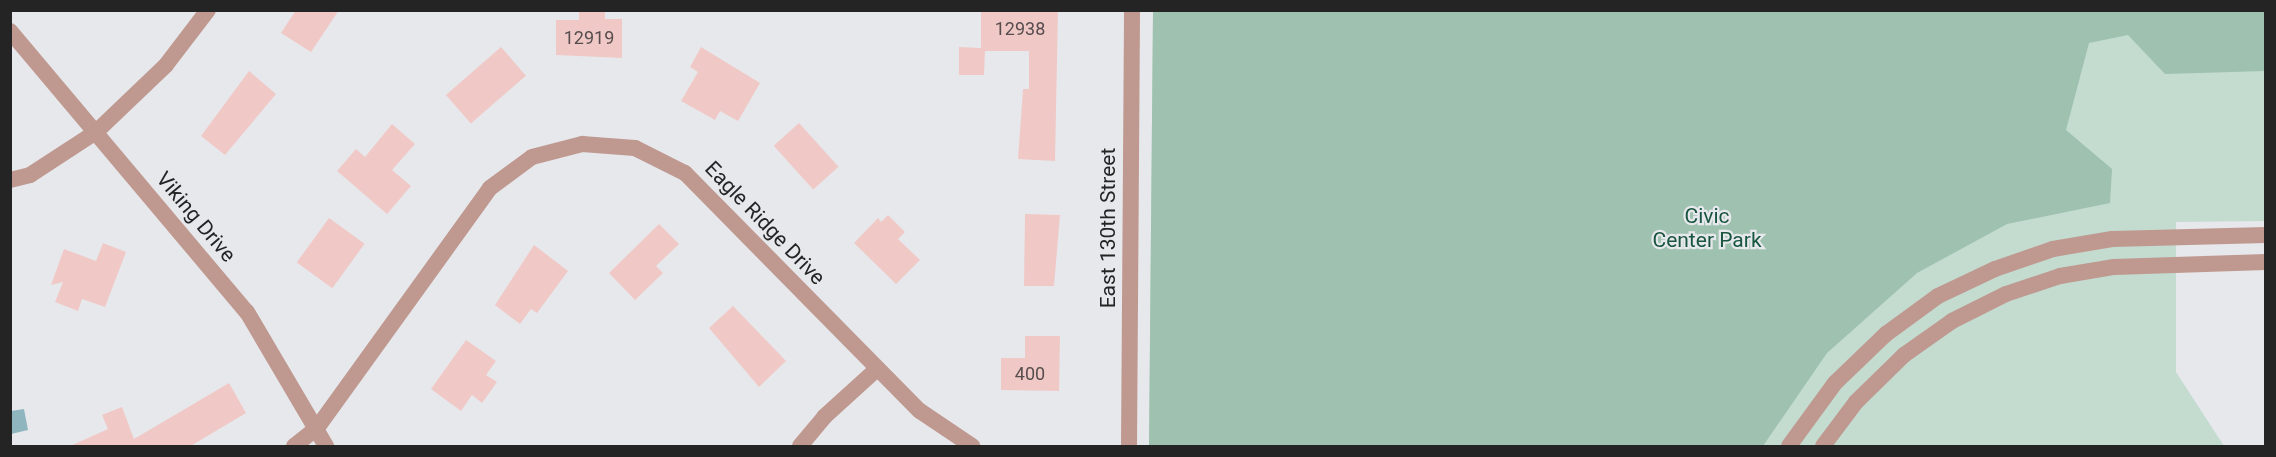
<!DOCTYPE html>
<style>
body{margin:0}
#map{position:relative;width:2276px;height:457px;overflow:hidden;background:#e7e8ec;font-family:Roboto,sans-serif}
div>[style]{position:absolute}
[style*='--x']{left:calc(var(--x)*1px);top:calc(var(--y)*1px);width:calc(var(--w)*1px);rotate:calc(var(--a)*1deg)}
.green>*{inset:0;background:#c4dbd0}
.forest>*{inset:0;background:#9ec1b0}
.water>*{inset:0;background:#8fb5bf}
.building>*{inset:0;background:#f0c9c7;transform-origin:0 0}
.minor>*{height:16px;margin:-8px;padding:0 8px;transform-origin:8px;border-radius:8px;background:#bf9990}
.tertiary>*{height:16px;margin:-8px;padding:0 8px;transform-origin:8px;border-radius:8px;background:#bf9990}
span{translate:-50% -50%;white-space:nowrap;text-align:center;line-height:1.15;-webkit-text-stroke:4.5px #e7e8ec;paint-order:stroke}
.number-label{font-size:18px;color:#574d4e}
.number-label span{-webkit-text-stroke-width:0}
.park-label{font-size:21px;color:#18563f}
.street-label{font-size:21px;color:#242425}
.frame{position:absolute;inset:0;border:12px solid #242425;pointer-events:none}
</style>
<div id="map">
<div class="green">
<div style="clip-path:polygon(1153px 11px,2265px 11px,2265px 221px,2176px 222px,2176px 372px,2224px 446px,1149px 446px)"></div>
</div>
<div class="forest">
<div style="clip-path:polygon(1153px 11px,2265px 11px,2265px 71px,2165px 74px,2128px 35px,2089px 43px,2066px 130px,2112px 169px,2110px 203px,2007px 224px,1917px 273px,1827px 353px,1763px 446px,1149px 446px)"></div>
</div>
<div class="water">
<div style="clip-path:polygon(24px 409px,28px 430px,11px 434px,11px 411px)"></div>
</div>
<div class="building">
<div style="clip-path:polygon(296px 10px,339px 10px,311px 52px,281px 33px)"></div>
<div style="clip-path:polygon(579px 10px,605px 10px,605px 19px,622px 19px,622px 58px,556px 55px,556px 20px,579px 20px)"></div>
<div style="clip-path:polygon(1058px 10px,1055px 161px,1018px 159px,1023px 89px,1029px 89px,1029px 51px,985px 51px,984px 75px,959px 75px,959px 47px,981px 48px,981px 11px)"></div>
<div style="left:501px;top:47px;width:38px;height:73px;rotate:49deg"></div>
<div style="clip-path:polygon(701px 47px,760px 83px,738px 121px,720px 111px,715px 120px,681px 101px,698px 72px,690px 67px)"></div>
<div style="clip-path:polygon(249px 71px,276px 94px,225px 155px,201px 136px)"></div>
<div style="left:799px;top:123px;width:59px;height:34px;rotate:48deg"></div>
<div style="clip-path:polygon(392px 124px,415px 144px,392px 170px,411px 186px,387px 214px,337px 171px,356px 149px,365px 157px)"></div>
<div style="clip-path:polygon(1025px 214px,1060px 215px,1054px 286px,1024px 286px)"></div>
<div style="clip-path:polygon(888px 215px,905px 232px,898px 239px,920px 260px,896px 284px,854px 243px,878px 218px,881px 222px)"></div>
<div style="left:329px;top:218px;width:44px;height:55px;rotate:36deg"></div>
<div style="clip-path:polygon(659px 224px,679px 244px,656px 266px,663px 273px,635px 300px,609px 273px)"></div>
<div style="clip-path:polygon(103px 243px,126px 252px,105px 307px,82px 299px,78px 311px,55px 302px,63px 282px,51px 285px,64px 249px,96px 261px)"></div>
<div style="clip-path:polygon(534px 245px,568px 271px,537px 313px,531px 309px,520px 324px,495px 305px)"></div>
<div style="clip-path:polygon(733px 306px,786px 361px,759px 387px,709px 328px)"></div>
<div style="clip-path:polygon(1025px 336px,1060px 336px,1059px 391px,1001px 390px,1001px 358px,1025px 358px)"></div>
<div style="clip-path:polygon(466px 340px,496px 361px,486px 375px,497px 382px,482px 403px,472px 395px,461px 411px,431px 389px)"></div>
<div style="clip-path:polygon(229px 383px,246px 413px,189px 447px,68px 447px,108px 429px,102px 415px,122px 407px,134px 439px)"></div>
</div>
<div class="minor">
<div style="--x:10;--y:31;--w:368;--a:49.9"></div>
<div style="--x:247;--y:312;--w:156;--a:59.5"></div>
<div style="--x:10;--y:180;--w:21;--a:-14"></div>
<div style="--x:30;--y:175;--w:79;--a:-33.1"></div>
<div style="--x:96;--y:132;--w:97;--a:-43.7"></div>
<div style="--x:166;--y:65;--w:69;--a:-52.6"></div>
<div style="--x:294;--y:446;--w:29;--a:-38"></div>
<div style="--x:317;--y:428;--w:296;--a:-54.2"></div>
<div style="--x:490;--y:188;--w:52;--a:-36.4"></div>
<div style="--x:532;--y:157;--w:52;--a:-14.6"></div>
<div style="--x:582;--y:144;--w:53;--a:4.3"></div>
<div style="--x:635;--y:148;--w:56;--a:26.6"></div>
<div style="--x:685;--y:173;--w:334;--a:45.4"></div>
<div style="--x:920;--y:411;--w:63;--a:33.9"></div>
<div style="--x:800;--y:446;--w:38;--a:-50"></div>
<div style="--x:824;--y:417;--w:72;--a:-42.2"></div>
<div style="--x:1789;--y:446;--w:78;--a:-53.9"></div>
<div style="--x:1835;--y:383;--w:71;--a:-43.9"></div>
<div style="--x:1886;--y:334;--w:64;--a:-36.2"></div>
<div style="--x:1938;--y:296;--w:63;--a:-25.3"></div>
<div style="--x:1995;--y:269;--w:61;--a:-19"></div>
<div style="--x:2053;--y:249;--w:60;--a:-9.6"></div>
<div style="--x:2112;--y:239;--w:154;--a:-1.5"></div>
<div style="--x:1823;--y:446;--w:55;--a:-53.1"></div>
<div style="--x:1856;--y:402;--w:67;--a:-44.4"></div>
<div style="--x:1904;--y:355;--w:59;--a:-35.3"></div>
<div style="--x:1952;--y:321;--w:60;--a:-26.6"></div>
<div style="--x:2006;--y:294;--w:57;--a:-18.4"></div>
<div style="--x:2060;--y:276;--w:55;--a:-9.5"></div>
<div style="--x:2114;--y:267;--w:152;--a:-1.9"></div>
</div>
<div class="tertiary">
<div style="--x:1129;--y:446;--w:436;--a:-89.6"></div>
</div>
<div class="number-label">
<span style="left:1020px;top:29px">12938</span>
<span style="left:589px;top:38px">12919</span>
<span style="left:1030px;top:374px">400</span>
</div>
<div class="park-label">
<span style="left:1707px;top:228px">Civic<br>Center Park</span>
</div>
<div class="street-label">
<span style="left:196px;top:217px;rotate:50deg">Viking Drive</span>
<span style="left:765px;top:223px;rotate:46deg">Eagle Ridge Drive</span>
<span style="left:1108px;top:228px;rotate:-90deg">East 130th Street</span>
</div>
<div class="frame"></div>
</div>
